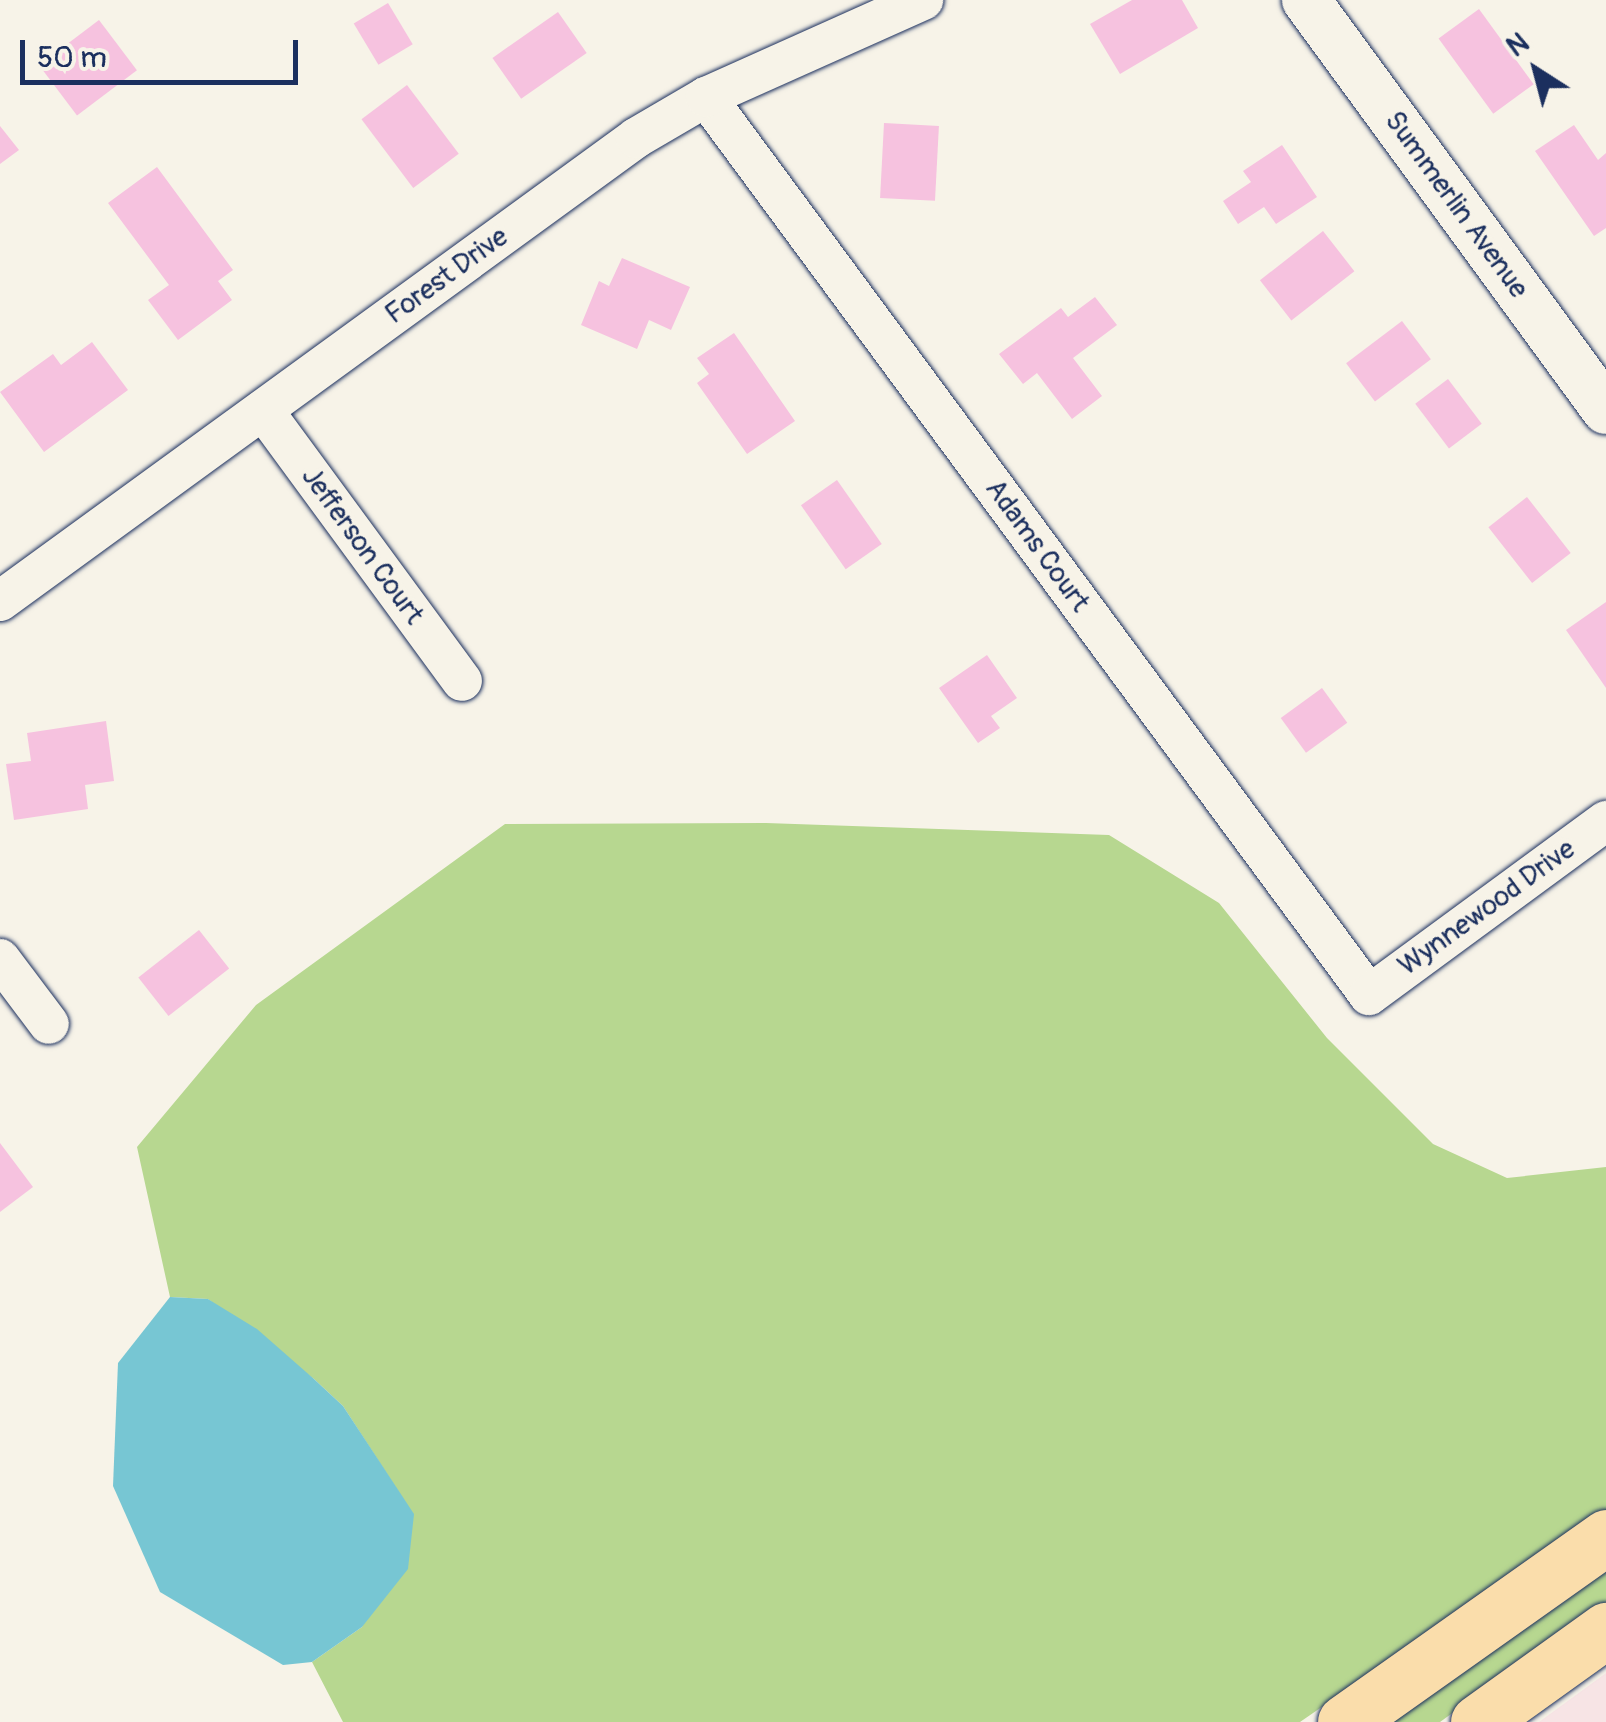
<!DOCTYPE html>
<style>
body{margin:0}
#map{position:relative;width:1606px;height:1722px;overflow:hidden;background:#f7f3e8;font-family:Pangolin,sans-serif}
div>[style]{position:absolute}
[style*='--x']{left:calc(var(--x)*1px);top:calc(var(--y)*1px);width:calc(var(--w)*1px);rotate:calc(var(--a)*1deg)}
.built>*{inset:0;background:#f7e4e5}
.green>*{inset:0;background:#b7d790}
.water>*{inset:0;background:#77c6d3}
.building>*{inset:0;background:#f6c2df;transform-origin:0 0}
.roads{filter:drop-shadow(0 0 2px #1b2f5e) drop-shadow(0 0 2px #1b2f5e)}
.minor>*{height:40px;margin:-20px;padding:0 20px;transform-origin:20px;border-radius:20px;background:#f7f3e8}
.tertiary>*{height:48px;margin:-24px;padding:0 24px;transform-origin:24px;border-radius:24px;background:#f7f3e8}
.primary>*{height:55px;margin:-27.5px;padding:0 27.5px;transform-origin:27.5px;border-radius:27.5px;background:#faddab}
span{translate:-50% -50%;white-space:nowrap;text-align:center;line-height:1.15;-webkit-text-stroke:8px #f7f3e8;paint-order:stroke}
.street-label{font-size:28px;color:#1b2f5e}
.north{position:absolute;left:1486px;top:20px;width:100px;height:100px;-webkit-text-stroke:8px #f7f3e8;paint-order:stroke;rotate:324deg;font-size:28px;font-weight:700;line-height:40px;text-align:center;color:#1b2f5e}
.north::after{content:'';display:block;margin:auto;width:35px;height:45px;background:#1b2f5e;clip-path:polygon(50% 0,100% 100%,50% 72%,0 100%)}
.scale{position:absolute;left:20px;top:40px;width:278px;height:45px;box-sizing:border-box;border:5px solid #1b2f5e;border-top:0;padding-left:12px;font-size:30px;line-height:35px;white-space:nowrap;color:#1b2f5e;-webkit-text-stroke:8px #f7f3e8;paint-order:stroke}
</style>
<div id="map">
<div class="built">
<div style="clip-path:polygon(1606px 1673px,1606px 1722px,1539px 1722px)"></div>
</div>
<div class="green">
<div style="clip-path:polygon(766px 823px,1109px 835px,1219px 903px,1327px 1038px,1433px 1144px,1507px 1178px,1606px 1167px,1606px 1511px,1300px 1722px,343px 1722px,312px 1662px,362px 1627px,413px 1514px,343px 1406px,314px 1379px,208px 1299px,170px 1297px,137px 1147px,256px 1005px,505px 824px)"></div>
<div style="clip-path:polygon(1606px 1564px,1606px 1603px,1440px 1722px,1376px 1722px)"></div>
</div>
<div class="water">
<div style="clip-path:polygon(170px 1297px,208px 1299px,257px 1329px,314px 1379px,343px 1406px,414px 1514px,408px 1569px,362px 1627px,312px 1662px,283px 1665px,160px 1592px,113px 1486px,118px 1363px)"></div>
</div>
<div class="building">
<div style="clip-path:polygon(1132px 0,1182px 0,1198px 28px,1120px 74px,1090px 24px)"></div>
<div style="left:388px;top:3px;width:48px;height:40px;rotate:59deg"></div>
<div style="left:1479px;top:9px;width:93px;height:50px;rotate:54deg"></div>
<div style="left:558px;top:12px;width:50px;height:80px;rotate:55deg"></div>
<div style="left:99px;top:20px;width:63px;height:75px;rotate:53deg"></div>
<div style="left:407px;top:85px;width:86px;height:57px;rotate:53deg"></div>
<div style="left:884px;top:123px;width:55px;height:75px;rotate:3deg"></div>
<div style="clip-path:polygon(1574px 125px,1598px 160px,1606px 153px,1606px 228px,1594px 236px,1535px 151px)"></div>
<div style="clip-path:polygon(0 126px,19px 150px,0 164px)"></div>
<div style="clip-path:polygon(1282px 145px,1317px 197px,1276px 224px,1264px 207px,1238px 224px,1223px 201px,1251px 182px,1243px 171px)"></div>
<div style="clip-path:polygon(157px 167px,233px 270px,218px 281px,232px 300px,178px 340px,148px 300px,169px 285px,108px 203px)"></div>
<div style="left:1323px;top:231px;width:51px;height:80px;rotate:52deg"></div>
<div style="clip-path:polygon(622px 258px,690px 287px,671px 330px,649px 320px,637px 349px,581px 325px,599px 281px,609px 286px)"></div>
<div style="clip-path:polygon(1095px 297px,1117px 325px,1073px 358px,1102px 396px,1072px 419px,1037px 373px,1023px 384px,999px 354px,1061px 308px,1068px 317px)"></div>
<div style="left:1402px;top:321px;width:48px;height:70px;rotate:53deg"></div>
<div style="clip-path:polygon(734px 333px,795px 421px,747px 454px,697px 383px,709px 374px,697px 358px)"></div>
<div style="clip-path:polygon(92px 342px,128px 390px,44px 452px,0 392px,53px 354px,61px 365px)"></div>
<div style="left:1448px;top:379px;width:56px;height:41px;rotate:53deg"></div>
<div style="left:837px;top:480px;width:78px;height:44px;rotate:55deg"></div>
<div style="left:1527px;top:497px;width:71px;height:49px;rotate:52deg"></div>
<div style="clip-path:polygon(1606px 602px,1606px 688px,1566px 630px)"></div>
<div style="clip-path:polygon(987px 655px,1017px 698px,991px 716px,1000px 728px,978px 743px,939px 688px)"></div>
<div style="left:1322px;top:688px;width:43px;height:51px;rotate:54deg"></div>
<div style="clip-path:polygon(106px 721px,114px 781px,85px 785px,88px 809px,14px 820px,6px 764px,31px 761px,27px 733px)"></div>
<div style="left:199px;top:930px;width:49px;height:77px;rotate:52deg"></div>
<div style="clip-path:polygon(0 1143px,33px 1187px,0 1212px)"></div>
</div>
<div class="roads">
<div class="minor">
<div style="--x:706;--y:97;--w:1116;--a:53.56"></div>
<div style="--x:1369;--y:995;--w:294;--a:-36.3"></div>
<div style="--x:263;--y:410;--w:336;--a:53.7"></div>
<div style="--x:0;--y:601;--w:787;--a:-36.05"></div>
<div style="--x:636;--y:138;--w:81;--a:-30.4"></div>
<div style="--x:706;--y:97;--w:238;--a:-24.1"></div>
<div style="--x:0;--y:959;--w:81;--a:53"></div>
</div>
<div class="tertiary">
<div style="--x:1306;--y:0;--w:508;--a:53.81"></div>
</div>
<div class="primary">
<div style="--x:1345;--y:1722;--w:320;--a:-35.3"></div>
<div style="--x:1478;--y:1722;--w:158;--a:-35.7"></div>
</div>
</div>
<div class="street-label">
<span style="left:1456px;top:205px;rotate:54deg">Summerlin Avenue</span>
<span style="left:447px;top:276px;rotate:-36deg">Forest Drive</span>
<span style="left:362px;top:546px;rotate:54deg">Jefferson Court</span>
<span style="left:1037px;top:546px;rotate:54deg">Adams Court</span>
<span style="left:1487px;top:908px;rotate:-36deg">Wynnewood Drive</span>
</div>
<div class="north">N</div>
<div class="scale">50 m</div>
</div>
